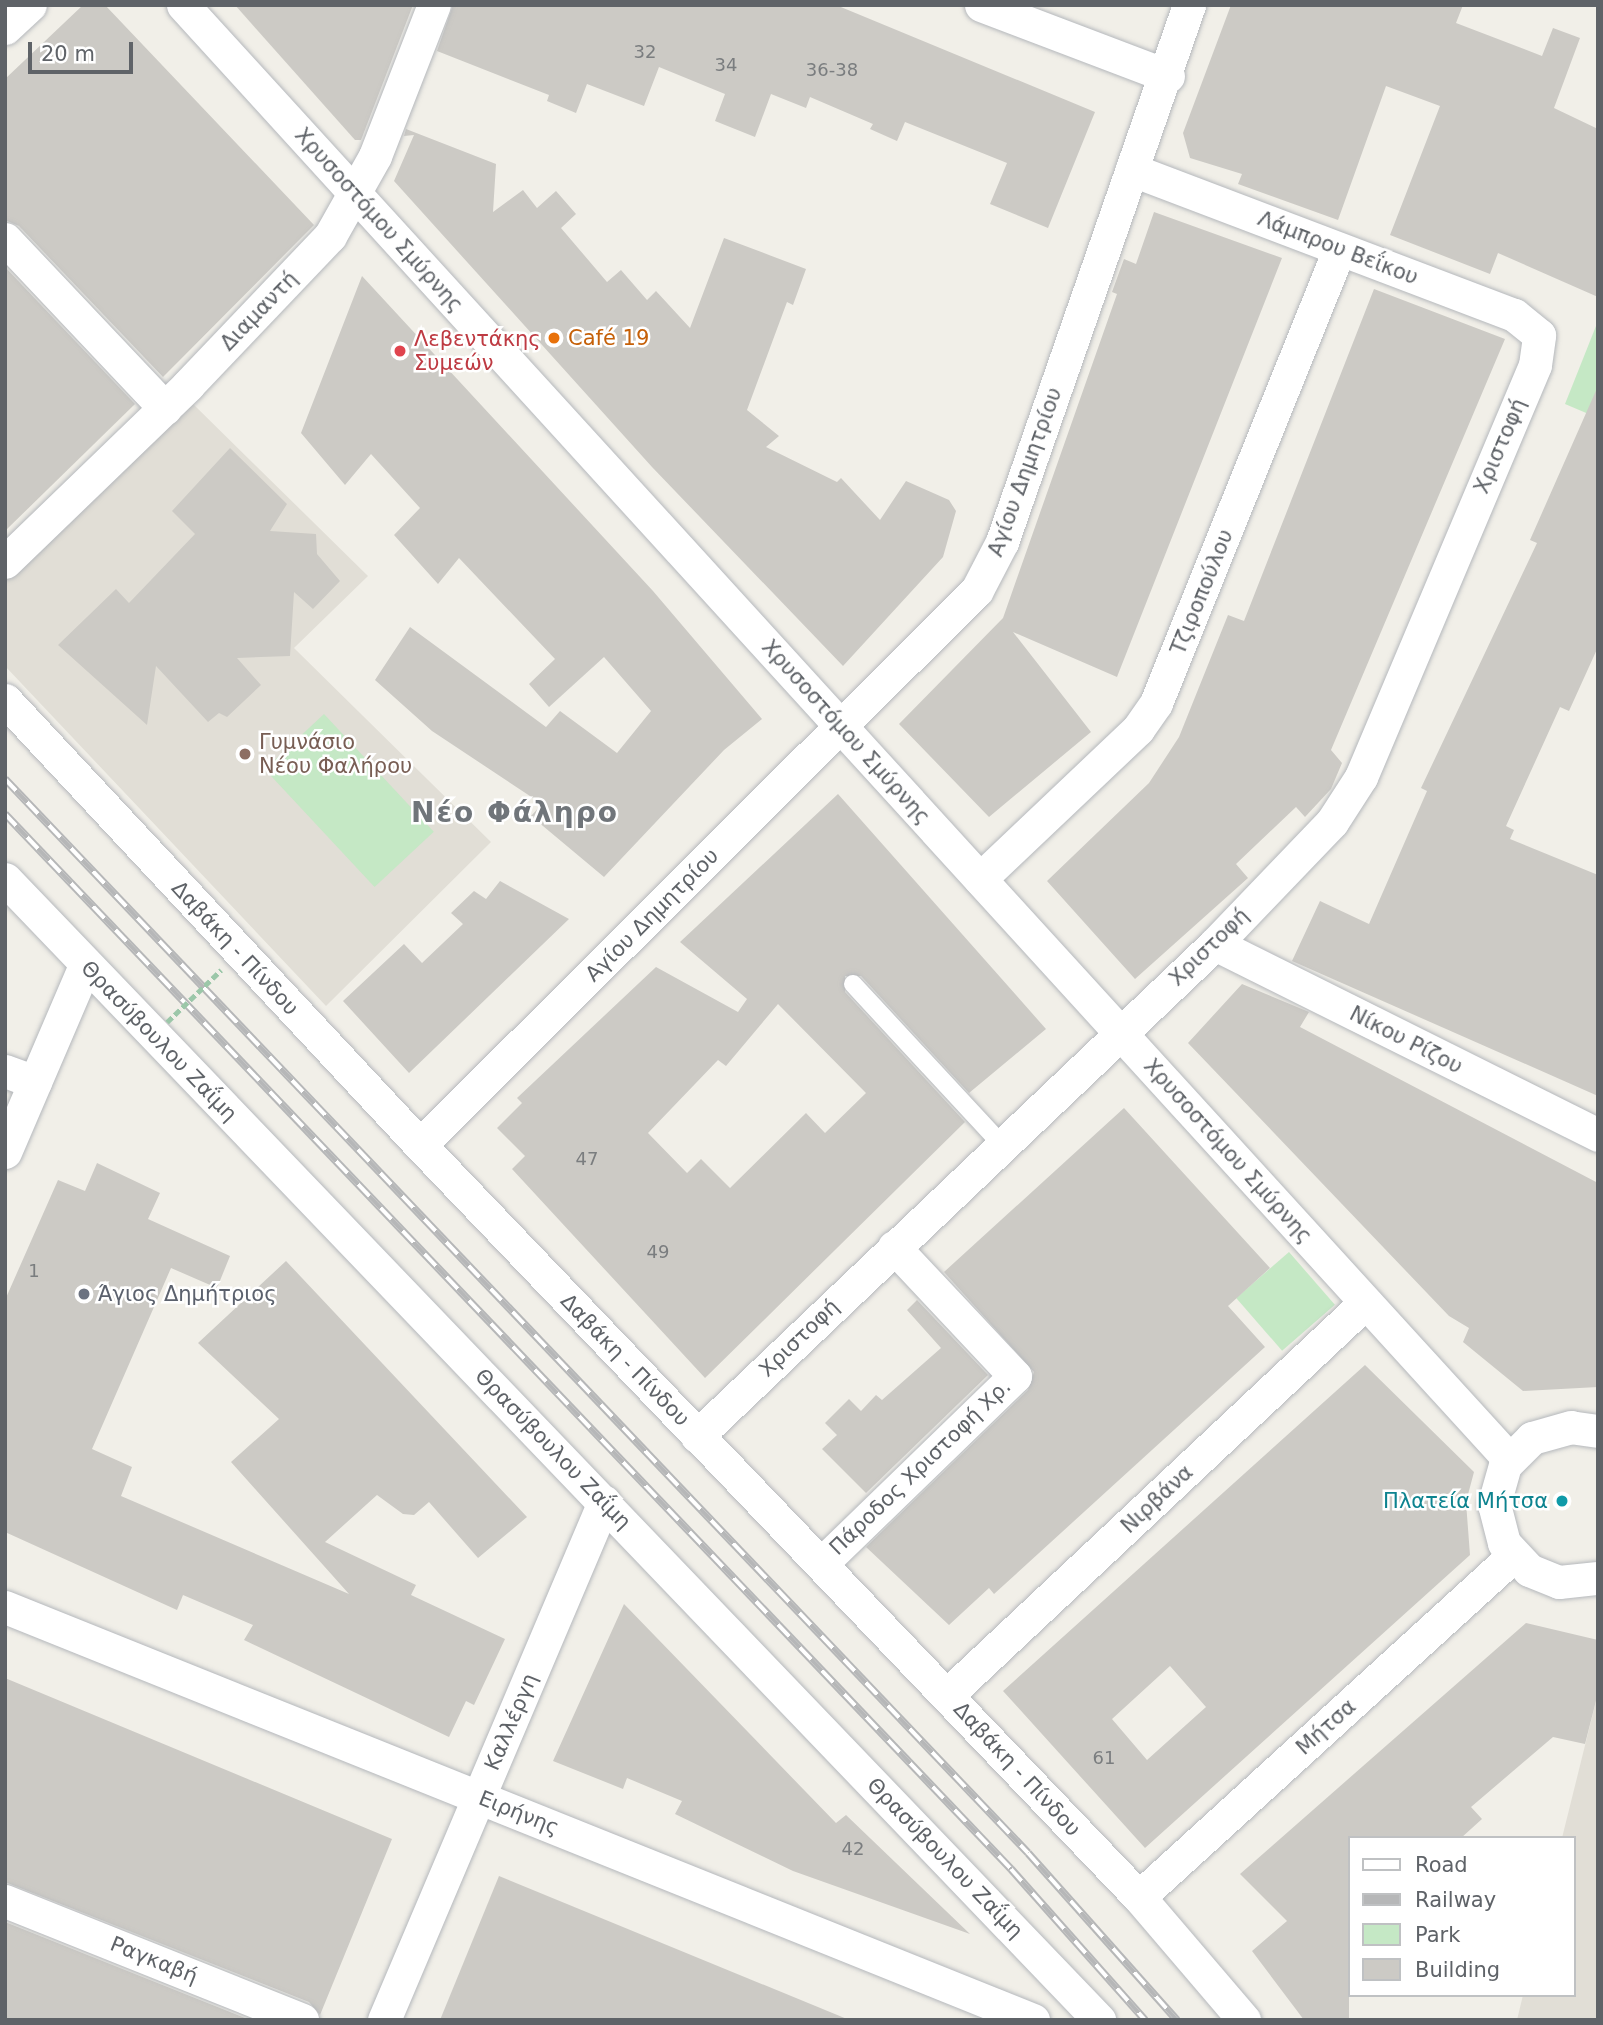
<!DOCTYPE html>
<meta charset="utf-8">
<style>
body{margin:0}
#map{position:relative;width:1603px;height:2025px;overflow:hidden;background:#f1efe8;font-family:"DejaVu Sans",sans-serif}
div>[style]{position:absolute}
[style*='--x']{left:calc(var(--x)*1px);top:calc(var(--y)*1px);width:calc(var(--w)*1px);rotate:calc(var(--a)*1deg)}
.education>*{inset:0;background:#e1ded6}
.green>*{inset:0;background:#c5e8c5;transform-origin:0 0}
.building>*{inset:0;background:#cccac5}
.roads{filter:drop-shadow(0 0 2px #b5b8bc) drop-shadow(0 0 2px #b5b8bc)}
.lane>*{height:18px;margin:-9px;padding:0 9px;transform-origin:9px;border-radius:9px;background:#fff}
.street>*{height:33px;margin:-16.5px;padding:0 16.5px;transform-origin:16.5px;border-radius:16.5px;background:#fff}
.rail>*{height:8px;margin-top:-4px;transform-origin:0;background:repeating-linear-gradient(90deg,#fff 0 16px,#b6b7b8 0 32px);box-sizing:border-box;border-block:2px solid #b6b7b8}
.path-bridge>*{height:4.5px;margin-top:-2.25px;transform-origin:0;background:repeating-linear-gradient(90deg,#9cc7a9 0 7px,transparent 0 10.5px)}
.dots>*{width:19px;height:19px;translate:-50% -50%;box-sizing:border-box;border:4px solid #fff;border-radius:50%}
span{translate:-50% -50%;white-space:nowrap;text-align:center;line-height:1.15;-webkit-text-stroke:5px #fff;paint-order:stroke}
.number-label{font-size:18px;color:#7a7d7f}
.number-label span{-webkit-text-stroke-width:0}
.street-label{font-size:21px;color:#5f6368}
.food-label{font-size:21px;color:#c56008}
.left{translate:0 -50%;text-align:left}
.health-label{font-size:21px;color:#be3a42}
.education-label{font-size:21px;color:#785e54}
.worship-label{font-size:21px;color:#5b616d}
.culture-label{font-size:21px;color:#0d838f}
.right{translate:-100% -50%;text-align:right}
.district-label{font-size:28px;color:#70757a;font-weight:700;letter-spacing:2px}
.frame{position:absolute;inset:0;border:7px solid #5f6368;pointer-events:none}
.legend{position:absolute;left:1348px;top:1836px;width:228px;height:161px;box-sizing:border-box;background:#fff;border:2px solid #bfc1c3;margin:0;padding:9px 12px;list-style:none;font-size:21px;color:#5f6368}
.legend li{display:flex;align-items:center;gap:14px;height:35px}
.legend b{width:35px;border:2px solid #bfc1c3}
.scale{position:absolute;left:28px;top:42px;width:105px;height:32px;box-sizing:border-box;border:4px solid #5f6368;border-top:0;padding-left:9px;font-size:21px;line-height:24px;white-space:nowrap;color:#5f6368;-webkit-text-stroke:5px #fff;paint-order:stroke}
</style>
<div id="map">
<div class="education">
<div style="clip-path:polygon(190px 401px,368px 576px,294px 648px,491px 842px,326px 1006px,5px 666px,5px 579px)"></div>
<div style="clip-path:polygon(1598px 1693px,1598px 2020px,1517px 2020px,1523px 1995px,1573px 1995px,1573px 1838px,1562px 1838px)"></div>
</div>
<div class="green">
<div style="clip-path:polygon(1598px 321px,1598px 418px,1565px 404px)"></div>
<div style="left:324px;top:714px;width:161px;height:81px;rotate:47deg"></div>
<div style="left:1289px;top:1252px;width:70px;height:70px;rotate:49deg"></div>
</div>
<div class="building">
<div style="clip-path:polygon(83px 5px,105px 5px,314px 225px,163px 377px,19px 226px,5px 220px,5px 79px)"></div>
<div style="clip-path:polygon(235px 5px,413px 5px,361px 140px,355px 140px)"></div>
<div style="clip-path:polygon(453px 5px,836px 5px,1095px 112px,1048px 228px,990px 204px,1007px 163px,905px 122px,897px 141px,870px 129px,873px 124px,810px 97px,806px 108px,771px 94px,755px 137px,715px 121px,725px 94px,659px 67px,644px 106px,587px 84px,576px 113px,547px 101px,549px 95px,437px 51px)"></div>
<div style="clip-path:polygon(1231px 5px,1463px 5px,1456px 23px,1542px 56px,1553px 28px,1580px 38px,1554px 108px,1598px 129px,1598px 297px,1498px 253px,1490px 274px,1390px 235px,1440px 106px,1386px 86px,1338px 220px,1238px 184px,1242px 174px,1190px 158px,1183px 133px)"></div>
<div style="clip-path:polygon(406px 129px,496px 164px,493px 212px,523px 190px,537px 208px,556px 191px,576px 214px,561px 228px,607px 282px,621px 270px,647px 300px,656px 291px,690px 328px,724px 238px,806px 269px,793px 305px,787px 302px,747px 410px,779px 436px,766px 447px,837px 482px,841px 478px,880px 520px,906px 481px,949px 500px,956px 511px,943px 557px,843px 666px,652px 467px,394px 181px,414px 135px,404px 136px)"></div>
<div style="clip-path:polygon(1154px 212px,1282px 258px,1117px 677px,1013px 632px,1091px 732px,989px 817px,899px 724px,1003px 618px,1117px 294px,1112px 292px,1124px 259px,1136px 264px)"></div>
<div style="clip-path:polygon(5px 267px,135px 404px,5px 531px)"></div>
<div style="clip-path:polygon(362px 276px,653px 591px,762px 719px,724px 750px,604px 877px,531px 816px,542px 804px,432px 731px,375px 680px,410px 627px,546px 727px,560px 711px,617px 753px,651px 711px,604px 657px,549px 707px,529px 684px,555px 659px,459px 558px,438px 584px,394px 535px,420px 508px,371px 454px,345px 485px,301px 433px)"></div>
<div style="clip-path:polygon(1374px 289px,1505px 339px,1331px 750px,1342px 763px,1331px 789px,1305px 817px,1296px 807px,1236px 864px,1248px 878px,1135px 979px,1047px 881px,1149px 783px,1179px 737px,1228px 615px,1244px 621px)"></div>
<div style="clip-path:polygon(1598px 386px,1598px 647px,1569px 711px,1560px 707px,1506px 826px,1514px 830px,1510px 839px,1598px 875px,1598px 1096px,1292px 961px,1320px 901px,1369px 924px,1427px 791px,1421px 788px,1537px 543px,1530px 540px)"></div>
<div style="clip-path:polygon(230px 448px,287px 504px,270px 531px,316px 534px,317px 554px,340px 581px,313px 609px,294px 592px,290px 656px,237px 658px,261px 685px,227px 717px,219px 713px,208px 722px,156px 666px,147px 725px,58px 645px,116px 589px,129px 603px,195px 534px,172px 511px)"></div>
<div style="clip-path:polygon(evenodd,838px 794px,1046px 1029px,969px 1093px,861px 976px,845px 976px,845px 992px,965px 1122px,705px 1378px,512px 1169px,525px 1156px,497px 1128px,522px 1103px,517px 1098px,656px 967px,738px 1012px,747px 999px,680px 942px,838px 794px,778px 1004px,866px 1093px,825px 1133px,806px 1113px,730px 1188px,701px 1159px,687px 1173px,648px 1133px,718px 1060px,726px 1066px,778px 1004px)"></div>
<div style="clip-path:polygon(500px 881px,569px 919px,409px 1073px,343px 1001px,404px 944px,422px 963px,463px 924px,451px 913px,474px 891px,486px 899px)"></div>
<div style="clip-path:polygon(1242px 984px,1309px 1012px,1300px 1027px,1598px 1183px,1598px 1387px,1523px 1391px,1463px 1342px,1469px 1328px,1449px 1316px,1188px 1043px)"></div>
<div style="clip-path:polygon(1124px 1108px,1270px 1268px,1228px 1306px,1265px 1347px,994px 1594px,989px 1588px,949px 1625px,866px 1547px,1028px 1390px,1034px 1372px,944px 1272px)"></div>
<div style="clip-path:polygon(97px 1163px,160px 1193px,148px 1219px,230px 1256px,217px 1288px,171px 1268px,92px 1449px,132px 1467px,121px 1496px,349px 1594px,231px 1462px,279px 1419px,198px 1343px,286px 1261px,527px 1517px,478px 1558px,429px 1502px,414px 1515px,403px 1514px,377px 1495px,325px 1542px,416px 1585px,411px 1595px,505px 1639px,474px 1705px,466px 1701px,449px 1737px,244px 1640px,253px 1625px,183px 1595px,177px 1610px,5px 1532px,5px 1300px,58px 1180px,85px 1191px)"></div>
<div style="clip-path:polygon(917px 1300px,988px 1375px,866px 1493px,822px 1449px,837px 1435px,825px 1423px,849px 1399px,861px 1411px,876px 1395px,882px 1400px,941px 1348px,907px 1310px)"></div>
<div style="clip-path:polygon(evenodd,1365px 1365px,1474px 1472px,1466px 1502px,1470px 1555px,1145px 1848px,1003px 1691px,1365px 1365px,1170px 1666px,1206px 1707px,1147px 1760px,1112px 1719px,1170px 1666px)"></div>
<div style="clip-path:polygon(624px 1604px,836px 1823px,846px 1815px,970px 1934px,793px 1871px,675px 1814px,682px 1801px,627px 1778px,623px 1789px,553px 1761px)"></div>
<div style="clip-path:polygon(1526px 1623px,1598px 1640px,1598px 1693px,1585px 1744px,1553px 1737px,1471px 1807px,1482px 1819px,1461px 1838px,1349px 1838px,1349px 2020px,1304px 2020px,1252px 1951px,1287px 1921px,1240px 1874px)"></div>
<div style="clip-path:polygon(5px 1678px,392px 1839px,320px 2015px,309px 2002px,5px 1882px)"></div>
<div style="clip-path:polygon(499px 1876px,847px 2019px,847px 2020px,440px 2020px)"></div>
<div style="clip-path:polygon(5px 1922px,250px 2020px,5px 2020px)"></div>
</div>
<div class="roads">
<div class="lane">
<div style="--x:853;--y:984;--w:218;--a:47.2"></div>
</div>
<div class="street">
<div style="--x:183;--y:5;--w:1968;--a:47.64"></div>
<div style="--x:981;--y:5;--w:200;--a:20.8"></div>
<div style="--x:5;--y:28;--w:34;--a:-43"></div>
<div style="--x:5;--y:239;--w:233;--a:46.6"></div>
<div style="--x:5;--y:562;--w:255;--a:-44"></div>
<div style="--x:188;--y:385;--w:206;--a:-46.4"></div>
<div style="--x:330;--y:236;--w:92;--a:-60.6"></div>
<div style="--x:375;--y:156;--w:162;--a:-68.7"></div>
<div style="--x:5;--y:700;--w:608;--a:47"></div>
<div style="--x:420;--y:1145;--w:1040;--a:46.29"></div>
<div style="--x:1139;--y:1897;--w:162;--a:49.5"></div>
<div style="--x:5;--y:879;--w:1581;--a:46.2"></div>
<div style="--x:980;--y:879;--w:218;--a:-43.5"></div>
<div style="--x:1138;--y:729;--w:32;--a:-55"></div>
<div style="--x:1156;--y:703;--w:489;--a:-68"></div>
<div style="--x:1215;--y:944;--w:428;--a:26.5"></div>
<div style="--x:5;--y:1071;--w:32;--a:20"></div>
<div style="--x:420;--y:1145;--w:786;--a:-44.9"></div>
<div style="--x:977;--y:590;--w:54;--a:-62.5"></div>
<div style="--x:1002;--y:542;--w:569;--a:-70.8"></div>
<div style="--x:5;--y:1152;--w:203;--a:-66.8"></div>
<div style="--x:1598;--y:1431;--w:27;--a:-172"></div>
<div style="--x:1571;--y:1427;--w:41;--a:164.2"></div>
<div style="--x:1532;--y:1438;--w:38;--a:135"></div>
<div style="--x:1505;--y:1465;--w:41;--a:105.8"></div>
<div style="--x:1494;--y:1504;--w:40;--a:75.6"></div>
<div style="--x:1504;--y:1543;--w:37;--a:47"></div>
<div style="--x:1529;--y:1570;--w:32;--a:22"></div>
<div style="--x:1559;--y:1582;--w:39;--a:-6"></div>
<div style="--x:697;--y:1436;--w:714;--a:-43.53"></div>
<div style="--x:1215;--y:944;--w:169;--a:-46.2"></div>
<div style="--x:1332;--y:822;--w:54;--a:-57.2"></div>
<div style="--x:1361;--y:777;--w:447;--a:-67.1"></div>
<div style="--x:1535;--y:365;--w:30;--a:-82"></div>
<div style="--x:1539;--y:335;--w:32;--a:-141"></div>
<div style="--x:1514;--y:315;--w:409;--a:-159.2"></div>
<div style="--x:821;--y:1564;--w:270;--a:-44.1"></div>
<div style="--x:1015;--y:1376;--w:177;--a:-133.2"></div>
<div style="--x:5;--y:1607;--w:1108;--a:21.89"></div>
<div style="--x:947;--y:1695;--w:574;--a:-43.17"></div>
<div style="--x:1139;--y:1897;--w:506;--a:-42.36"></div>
<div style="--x:5;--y:1901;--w:320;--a:21.8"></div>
<div style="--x:384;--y:2020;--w:563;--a:-66.99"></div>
</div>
</div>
<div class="rail">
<div style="--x:5;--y:779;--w:1483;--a:46.39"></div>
<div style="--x:1028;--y:1853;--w:224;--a:48.3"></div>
<div style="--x:5;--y:814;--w:1458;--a:46.36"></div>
<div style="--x:1011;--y:1869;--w:202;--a:48.4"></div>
</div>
<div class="path-bridge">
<div style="--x:167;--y:1022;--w:75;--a:-43.9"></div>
</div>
<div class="dots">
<div style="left:554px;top:338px;background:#e8710a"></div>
<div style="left:400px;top:351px;background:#e0444e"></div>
<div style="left:245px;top:754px;background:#8d6e63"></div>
<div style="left:84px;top:1294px;background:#6b7280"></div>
<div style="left:1562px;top:1501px;background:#0f9aa8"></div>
</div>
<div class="number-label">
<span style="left:645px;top:52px">32</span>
<span style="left:726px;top:65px">34</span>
<span style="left:832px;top:70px">36-38</span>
<span style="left:587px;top:1159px">47</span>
<span style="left:658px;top:1252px">49</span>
<span style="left:34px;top:1271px">1</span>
<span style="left:1104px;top:1758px">61</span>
<span style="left:853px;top:1849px">42</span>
</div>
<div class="street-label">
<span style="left:379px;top:220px;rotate:48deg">Χρυσοστόμου Σμύρνης</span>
<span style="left:1338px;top:248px;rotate:21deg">Λάμπρου Βεΐκου</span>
<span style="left:259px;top:311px;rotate:-46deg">Διαμαντή</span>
<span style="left:1500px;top:446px;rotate:-67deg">Χριστοφή</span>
<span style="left:1025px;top:472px;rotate:-70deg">Αγίου Δημητρίου</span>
<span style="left:1202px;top:592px;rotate:-68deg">Τζιροπούλου</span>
<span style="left:846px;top:732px;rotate:48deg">Χρυσοστόμου Σμύρνης</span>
<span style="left:652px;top:915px;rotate:-45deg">Αγίου Δημητρίου</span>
<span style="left:1209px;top:947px;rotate:-44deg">Χριστοφή</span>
<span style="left:235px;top:948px;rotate:47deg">Δαβάκη - Πίνδου</span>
<span style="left:1406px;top:1040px;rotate:27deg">Νίκου Ρίζου</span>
<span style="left:159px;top:1041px;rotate:46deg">Θρασύβουλου Ζαΐμη</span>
<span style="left:1228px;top:1151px;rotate:48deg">Χρυσοστόμου Σμύρνης</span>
<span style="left:799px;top:1338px;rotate:-44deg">Χριστοφή</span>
<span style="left:625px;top:1360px;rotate:46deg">Δαβάκη - Πίνδου</span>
<span style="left:553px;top:1449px;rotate:46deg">Θρασύβουλου Ζαΐμη</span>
<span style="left:920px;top:1467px;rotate:-44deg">Πάροδος Χριστοφή Χρ.</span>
<span style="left:1157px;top:1499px;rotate:-43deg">Νιρβάνα</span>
<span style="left:511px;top:1722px;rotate:-67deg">Καλλέργη</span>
<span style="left:1326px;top:1727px;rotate:-42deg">Μήτσα</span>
<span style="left:1017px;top:1769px;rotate:47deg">Δαβάκη - Πίνδου</span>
<span style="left:519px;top:1813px;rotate:22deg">Ειρήνης</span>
<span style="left:945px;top:1858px;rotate:46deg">Θρασύβουλου Ζαΐμη</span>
<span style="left:154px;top:1960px;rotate:22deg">Ραγκαβή</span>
</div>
<div class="food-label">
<span class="left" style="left:568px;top:338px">Café 19</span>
</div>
<div class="health-label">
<span class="left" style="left:414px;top:351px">Λεβεντάκης<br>Συμεών</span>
</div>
<div class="education-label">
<span class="left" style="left:259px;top:754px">Γυμνάσιο<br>Νέου Φαλήρου</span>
</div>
<div class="worship-label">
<span class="left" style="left:98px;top:1294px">Άγιος Δημήτριος</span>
</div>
<div class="culture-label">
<span class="right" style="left:1548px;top:1501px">Πλατεία Μήτσα</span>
</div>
<div class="district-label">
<span style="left:515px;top:813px">Νέο Φάληρο</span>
</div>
<div class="frame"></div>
<ul class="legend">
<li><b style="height:9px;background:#fff"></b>Road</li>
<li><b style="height:9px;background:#b6b7b8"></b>Railway</li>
<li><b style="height:19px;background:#c5e8c5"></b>Park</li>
<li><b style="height:19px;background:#cccac5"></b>Building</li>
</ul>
<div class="scale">20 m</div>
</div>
